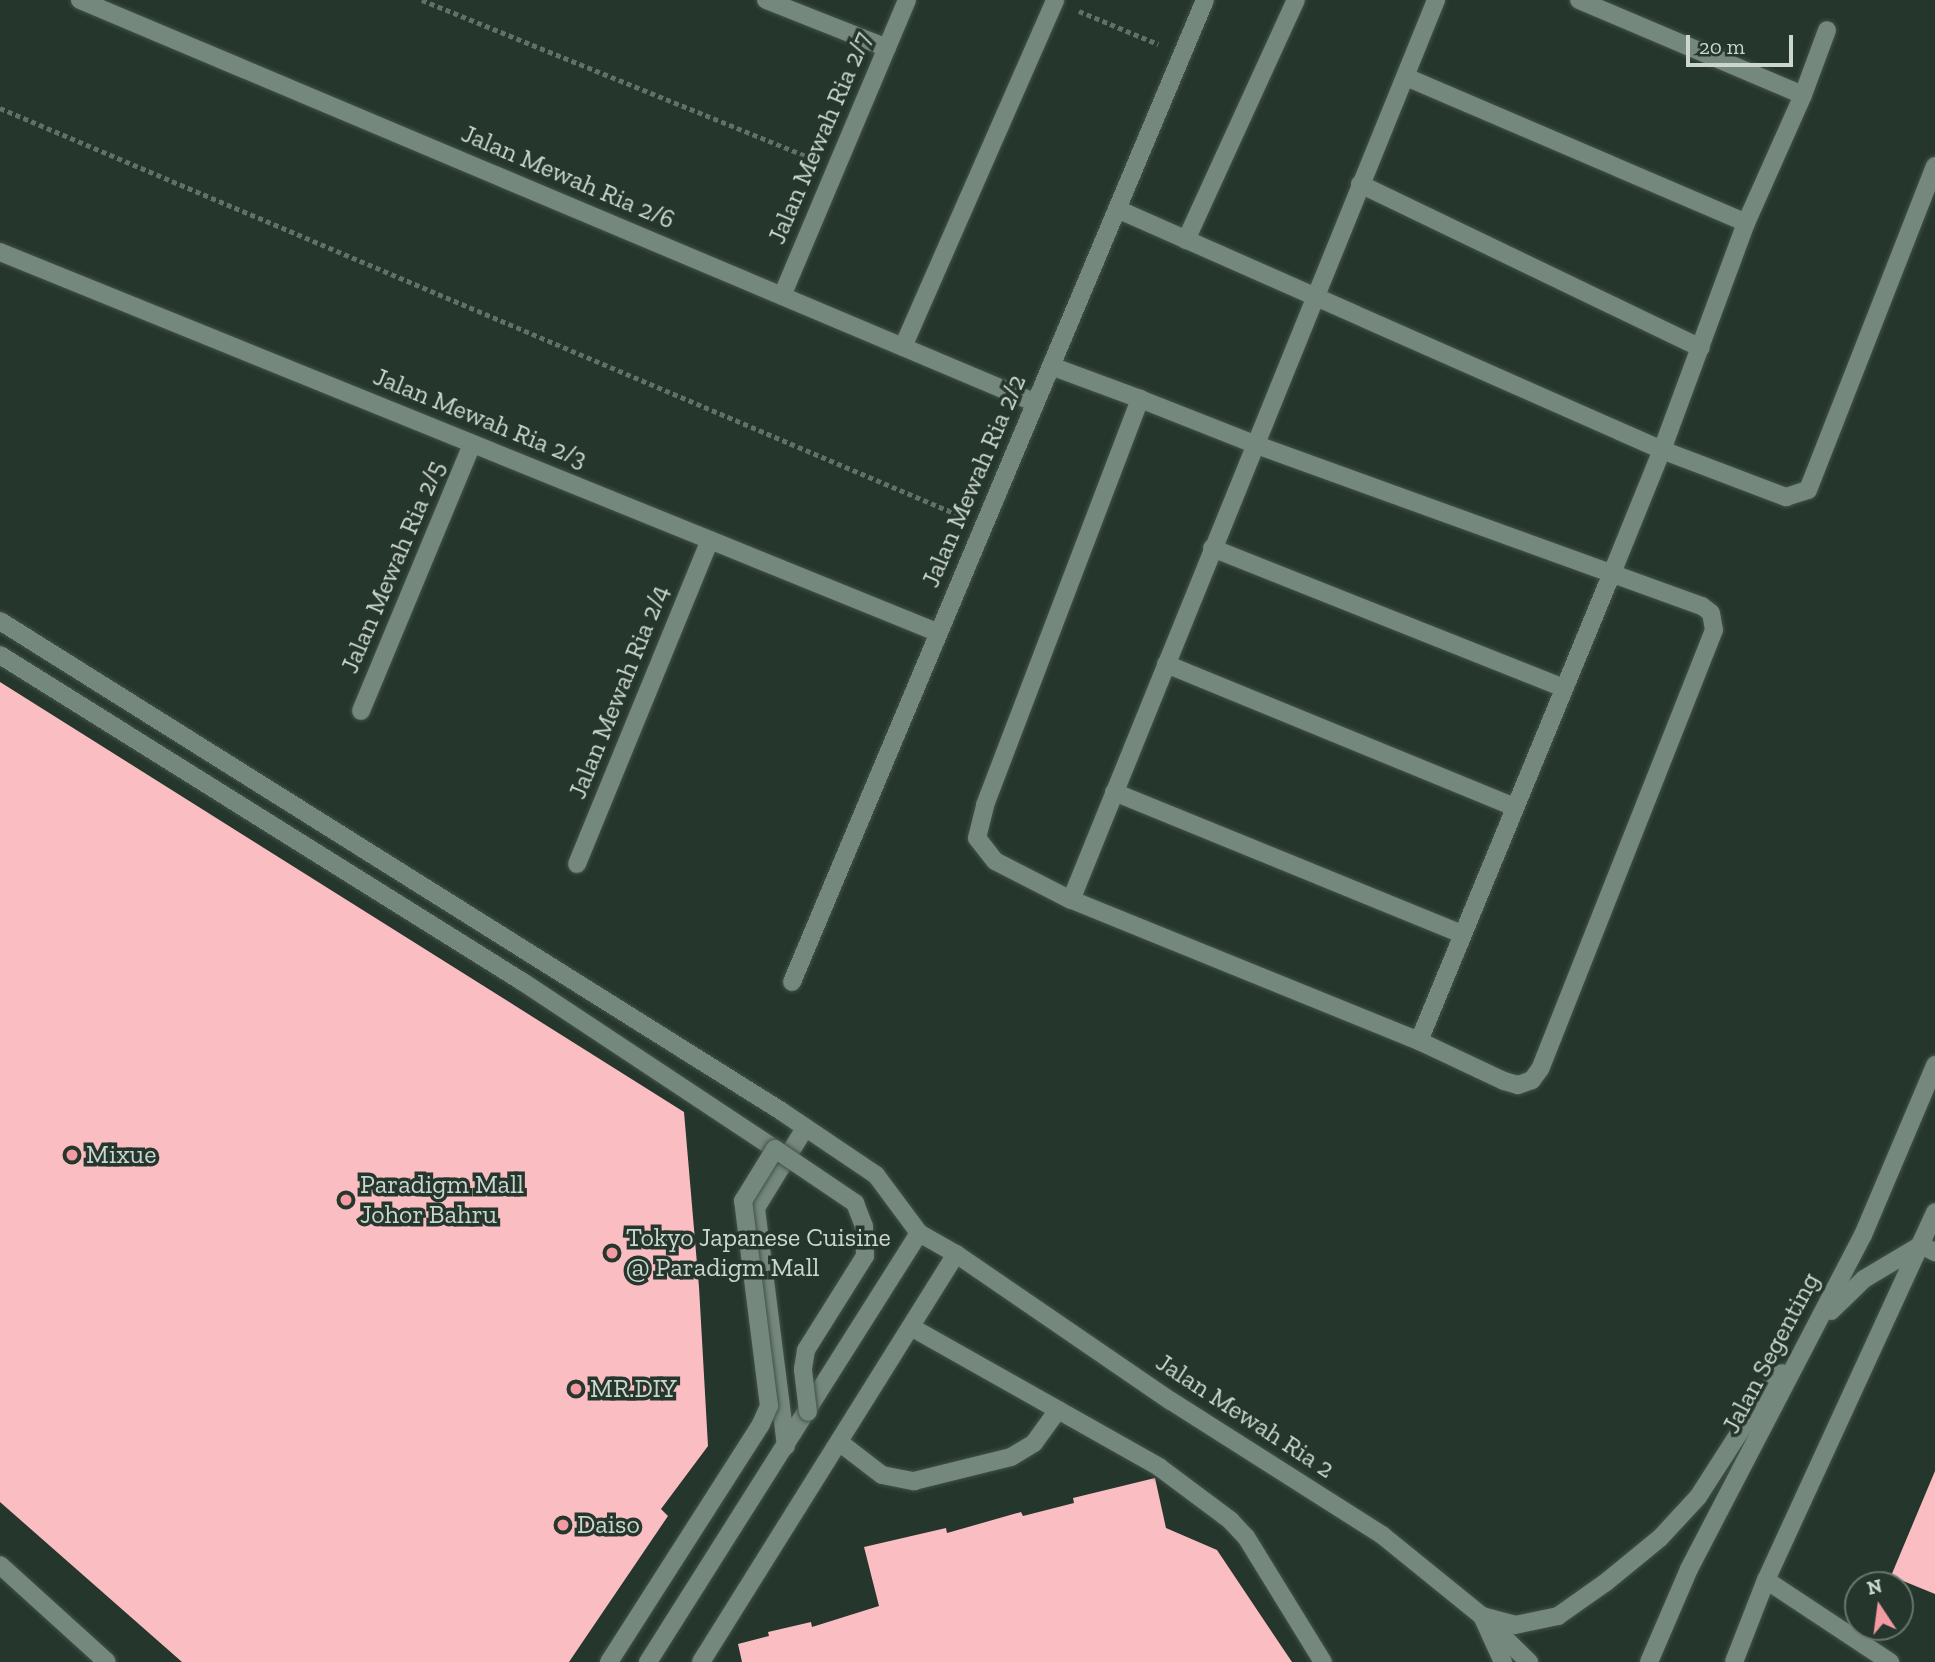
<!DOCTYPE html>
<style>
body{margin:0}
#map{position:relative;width:1935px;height:1662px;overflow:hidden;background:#25362c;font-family:"Zilla Slab",serif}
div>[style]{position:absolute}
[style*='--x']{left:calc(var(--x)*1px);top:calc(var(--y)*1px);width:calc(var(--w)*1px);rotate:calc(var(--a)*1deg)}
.building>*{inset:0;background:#fabdc1}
.path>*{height:4.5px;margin-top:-2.25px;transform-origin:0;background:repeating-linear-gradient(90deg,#627168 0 5px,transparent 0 8.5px)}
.roads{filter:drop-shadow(0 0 2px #425149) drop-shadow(0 0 2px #425149)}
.service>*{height:18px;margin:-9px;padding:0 9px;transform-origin:9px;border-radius:9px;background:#75887d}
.minor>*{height:18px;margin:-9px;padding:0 9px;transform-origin:9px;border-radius:9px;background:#75887d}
.tertiary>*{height:18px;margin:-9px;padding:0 9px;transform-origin:9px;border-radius:9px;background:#75887d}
.bridges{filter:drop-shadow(0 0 2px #425149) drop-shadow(0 0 2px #425149)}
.service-bridge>*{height:18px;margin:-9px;padding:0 9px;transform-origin:9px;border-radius:9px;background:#75887d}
.dots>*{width:19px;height:19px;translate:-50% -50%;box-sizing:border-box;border:4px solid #25362c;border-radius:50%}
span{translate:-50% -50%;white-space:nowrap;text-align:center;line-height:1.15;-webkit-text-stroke:7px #25362c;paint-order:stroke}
.street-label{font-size:26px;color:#ccd6d0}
.poi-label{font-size:26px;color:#ccd6d0}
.left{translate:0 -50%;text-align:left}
.north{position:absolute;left:1844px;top:1571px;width:70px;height:70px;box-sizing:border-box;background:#25362c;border:2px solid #68766e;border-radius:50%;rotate:347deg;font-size:19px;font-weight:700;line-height:28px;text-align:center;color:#ccd6d0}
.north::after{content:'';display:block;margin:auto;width:24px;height:32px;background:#f49aa2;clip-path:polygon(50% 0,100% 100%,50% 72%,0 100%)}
.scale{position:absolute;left:1686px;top:35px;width:107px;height:32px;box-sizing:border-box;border:4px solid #ccd6d0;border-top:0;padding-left:9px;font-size:21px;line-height:24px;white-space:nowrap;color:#ccd6d0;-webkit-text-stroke:5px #25362c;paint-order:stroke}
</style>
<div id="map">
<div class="building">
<div style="clip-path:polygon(0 682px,684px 1112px,699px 1287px,708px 1446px,661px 1509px,668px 1516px,569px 1662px,182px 1662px,0 1502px)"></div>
<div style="clip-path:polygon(1935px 1471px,1935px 1594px,1891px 1576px)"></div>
<div style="clip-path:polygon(1155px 1478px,1166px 1528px,1217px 1550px,1292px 1662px,742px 1662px,738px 1644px,769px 1636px,768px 1632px,811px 1622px,812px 1627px,879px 1606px,864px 1547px,946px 1528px,947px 1533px,1021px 1512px,1023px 1516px,1074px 1503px,1073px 1498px)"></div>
</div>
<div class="path">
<div style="--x:422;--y:0;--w:422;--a:22.1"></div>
<div style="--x:1079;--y:11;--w:86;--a:22.7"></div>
<div style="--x:0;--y:108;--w:1042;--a:23"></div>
</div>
<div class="roads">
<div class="service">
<div style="--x:1579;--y:0;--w:243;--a:23"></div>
<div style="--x:1406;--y:77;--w:370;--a:23.2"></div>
<div style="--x:1360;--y:184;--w:378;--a:25.7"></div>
<div style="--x:1117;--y:209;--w:596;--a:23.86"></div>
<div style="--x:1662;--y:450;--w:133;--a:20.8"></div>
<div style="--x:1786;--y:497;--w:23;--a:-18"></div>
<div style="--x:1808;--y:490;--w:348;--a:-68.6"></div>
<div style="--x:1186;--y:240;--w:264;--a:-65.4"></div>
<div style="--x:903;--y:347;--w:379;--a:-66.3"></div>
<div style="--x:1051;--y:366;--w:95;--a:20.3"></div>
<div style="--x:1140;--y:399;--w:123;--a:21.5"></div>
<div style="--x:1254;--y:444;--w:476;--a:19.9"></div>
<div style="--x:1702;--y:606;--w:11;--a:38"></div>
<div style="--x:1711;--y:613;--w:17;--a:80"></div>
<div style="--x:1714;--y:630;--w:472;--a:111.6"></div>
<div style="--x:1540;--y:1069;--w:14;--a:126"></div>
<div style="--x:1532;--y:1080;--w:15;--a:160"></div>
<div style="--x:1518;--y:1085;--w:15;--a:-164"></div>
<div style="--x:1504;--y:1081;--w:94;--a:-154.8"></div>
<div style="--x:1419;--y:1041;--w:375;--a:-157.9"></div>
<div style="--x:1071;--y:900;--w:85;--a:-152.8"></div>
<div style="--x:995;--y:861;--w:29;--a:-128"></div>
<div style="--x:977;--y:838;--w:34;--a:-76"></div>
<div style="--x:985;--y:805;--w:435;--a:-69.1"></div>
<div style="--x:1212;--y:548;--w:379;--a:21.7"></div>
<div style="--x:0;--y:655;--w:617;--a:32.02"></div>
<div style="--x:523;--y:982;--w:302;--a:33.5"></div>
<div style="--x:1166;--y:664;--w:377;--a:22.3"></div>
<div style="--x:1114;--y:792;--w:376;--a:22.2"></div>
<div style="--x:1071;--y:900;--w:971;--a:-67.92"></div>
<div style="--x:1419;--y:1041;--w:506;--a:-67.59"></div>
<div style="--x:1612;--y:573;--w:133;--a:-67.9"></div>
<div style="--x:1662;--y:450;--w:242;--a:-69.7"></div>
<div style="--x:1746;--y:223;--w:140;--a:-66"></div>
<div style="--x:1803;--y:95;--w:69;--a:-69.7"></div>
<div style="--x:911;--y:1327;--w:285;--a:29.4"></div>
<div style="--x:1159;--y:1467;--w:89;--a:36.7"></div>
<div style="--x:1230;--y:1520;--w:23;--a:47"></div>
<div style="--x:1246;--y:1537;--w:147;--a:58.4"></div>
<div style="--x:839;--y:1442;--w:54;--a:37.5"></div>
<div style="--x:882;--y:1475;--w:33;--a:11"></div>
<div style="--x:914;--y:1481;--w:100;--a:-13.9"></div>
<div style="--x:1011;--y:1457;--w:27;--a:-31"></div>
<div style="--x:1034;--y:1443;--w:41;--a:-54"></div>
<div style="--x:701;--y:1662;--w:481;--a:-58"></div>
</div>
<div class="minor">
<div style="--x:80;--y:0;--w:1037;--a:22.86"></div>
<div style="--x:766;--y:0;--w:130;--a:21.6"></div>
<div style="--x:0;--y:252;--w:1013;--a:22.08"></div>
<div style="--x:782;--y:296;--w:321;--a:-67.1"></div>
<div style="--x:0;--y:621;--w:922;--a:32.1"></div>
<div style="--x:781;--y:1111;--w:115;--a:34"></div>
<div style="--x:876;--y:1175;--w:72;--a:53.4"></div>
<div style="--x:919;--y:1233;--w:43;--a:29.6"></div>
<div style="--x:956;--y:1254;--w:260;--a:34.4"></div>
<div style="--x:1171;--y:1401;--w:250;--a:32.4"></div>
<div style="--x:1382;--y:1535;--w:129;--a:39"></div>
<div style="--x:1482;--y:1616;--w:66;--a:44.4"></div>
<div style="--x:361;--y:711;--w:289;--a:-67.4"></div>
<div style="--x:577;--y:864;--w:350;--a:-67.7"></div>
<div style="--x:792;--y:982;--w:1065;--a:-67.19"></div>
<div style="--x:1921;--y:1245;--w:16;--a:27"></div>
<div style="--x:786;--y:1446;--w:240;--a:-97.2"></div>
<div style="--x:756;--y:1208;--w:94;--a:-58.5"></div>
<div style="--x:0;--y:1565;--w:144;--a:42.2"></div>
<div style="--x:1766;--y:1580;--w:149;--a:33.5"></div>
<div style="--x:648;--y:1662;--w:507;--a:-57.72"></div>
</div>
<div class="tertiary">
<div style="--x:1831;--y:1311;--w:46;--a:-44.1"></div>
<div style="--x:1864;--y:1279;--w:66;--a:-30.8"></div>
<div style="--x:1482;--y:1616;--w:34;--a:15"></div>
<div style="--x:1515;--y:1625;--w:44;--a:-11.8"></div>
<div style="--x:1558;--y:1616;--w:57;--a:-35.1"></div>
<div style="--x:1605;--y:1583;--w:71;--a:-39.3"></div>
<div style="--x:1660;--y:1538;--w:56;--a:-47.2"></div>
<div style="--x:1698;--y:1497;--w:139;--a:-57.3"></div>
<div style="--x:1773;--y:1380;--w:11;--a:-38"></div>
<div style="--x:1482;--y:1616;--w:51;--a:65.5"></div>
<div style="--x:1649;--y:1662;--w:101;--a:-66.7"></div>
<div style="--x:1689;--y:1569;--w:377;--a:-62.5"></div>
<div style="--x:1863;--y:1235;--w:185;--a:-67"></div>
<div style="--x:1734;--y:1662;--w:88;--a:-68.7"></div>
<div style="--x:1766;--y:1580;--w:405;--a:-65.3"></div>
</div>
</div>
<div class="bridges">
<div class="service-bridge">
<div style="--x:609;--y:1662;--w:282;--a:-57.4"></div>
<div style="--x:761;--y:1424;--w:20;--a:-66"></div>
<div style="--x:769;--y:1406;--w:207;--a:-97.2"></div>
<div style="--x:743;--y:1201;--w:61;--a:-58.4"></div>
<div style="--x:775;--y:1149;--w:97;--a:34"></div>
<div style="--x:855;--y:1203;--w:25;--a:69"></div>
<div style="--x:864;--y:1226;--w:30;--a:88"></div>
<div style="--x:865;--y:1256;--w:111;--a:122.1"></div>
<div style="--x:806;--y:1350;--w:20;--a:99"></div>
<div style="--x:803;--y:1370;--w:42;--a:83.2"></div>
</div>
</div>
<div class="dots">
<div style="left:72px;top:1155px;background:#f49aa2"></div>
<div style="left:346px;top:1200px;background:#f49aa2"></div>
<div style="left:612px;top:1253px;background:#f49aa2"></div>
<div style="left:576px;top:1389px;background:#f49aa2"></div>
<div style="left:563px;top:1525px;background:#f49aa2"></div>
</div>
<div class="street-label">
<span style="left:820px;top:138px;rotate:-67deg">Jalan Mewah Ria 2/7</span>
<span style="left:568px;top:177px;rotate:23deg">Jalan Mewah Ria 2/6</span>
<span style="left:480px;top:418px;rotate:22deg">Jalan Mewah Ria 2/3</span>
<span style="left:974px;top:481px;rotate:-67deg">Jalan Mewah Ria 2/2</span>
<span style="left:393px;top:567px;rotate:-67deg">Jalan Mewah Ria 2/5</span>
<span style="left:619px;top:692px;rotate:-68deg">Jalan Mewah Ria 2/4</span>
<span style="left:1771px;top:1353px;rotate:-62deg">Jalan Segenting</span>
<span style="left:1245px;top:1416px;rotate:33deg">Jalan Mewah Ria 2</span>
</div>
<div class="poi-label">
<span class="left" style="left:86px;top:1155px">Mixue</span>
<span class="left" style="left:360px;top:1200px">Paradigm Mall<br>Johor Bahru</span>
<span class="left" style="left:626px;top:1253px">Tokyo Japanese Cuisine<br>@ Paradigm Mall</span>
<span class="left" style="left:590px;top:1389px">MR.DIY</span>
<span class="left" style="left:577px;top:1525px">Daiso</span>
</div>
<div class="north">N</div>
<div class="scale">20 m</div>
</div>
